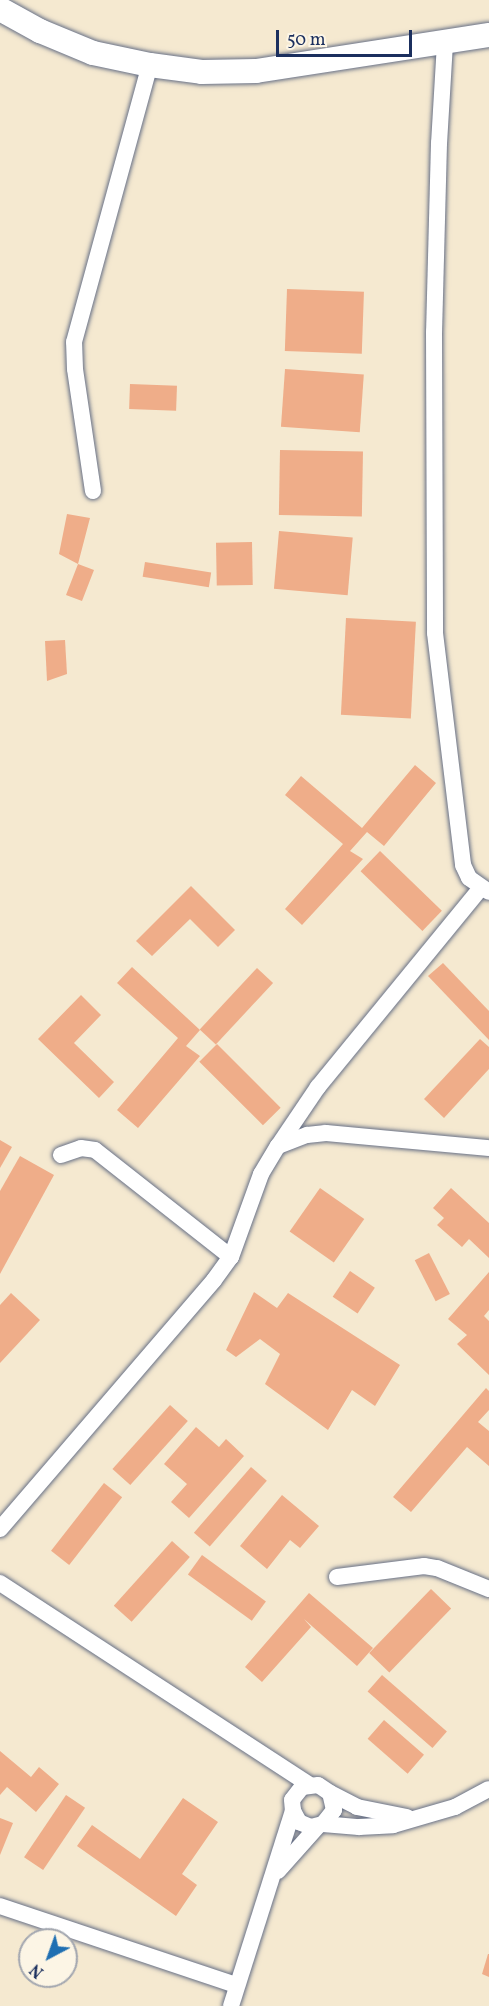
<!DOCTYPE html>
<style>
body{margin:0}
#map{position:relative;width:489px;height:2006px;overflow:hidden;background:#f5e9d0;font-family:Vollkorn,serif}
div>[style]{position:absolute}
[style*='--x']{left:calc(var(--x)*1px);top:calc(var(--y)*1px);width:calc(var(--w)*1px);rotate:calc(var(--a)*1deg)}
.building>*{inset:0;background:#efad89;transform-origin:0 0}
.roads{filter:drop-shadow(0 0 2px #677086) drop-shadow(0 0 2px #677086)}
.street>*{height:16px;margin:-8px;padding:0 8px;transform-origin:8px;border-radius:8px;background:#fff}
.secondary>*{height:24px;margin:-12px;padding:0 12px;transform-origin:12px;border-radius:12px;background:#fff}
span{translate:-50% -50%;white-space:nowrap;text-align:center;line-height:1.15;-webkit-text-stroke:4.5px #fcf5e5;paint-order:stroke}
.north{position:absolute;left:18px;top:1928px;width:60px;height:60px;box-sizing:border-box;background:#fcf5e5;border:2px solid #a2a6af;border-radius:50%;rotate:221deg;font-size:16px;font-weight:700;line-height:24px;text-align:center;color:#1b2f5e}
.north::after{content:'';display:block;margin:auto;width:21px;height:27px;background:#1f6fb2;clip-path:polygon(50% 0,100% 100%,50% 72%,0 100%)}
.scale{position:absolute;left:276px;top:30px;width:136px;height:27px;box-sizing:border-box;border:3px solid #1b2f5e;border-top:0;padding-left:8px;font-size:18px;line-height:21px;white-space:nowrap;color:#1b2f5e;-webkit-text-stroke:4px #fcf5e5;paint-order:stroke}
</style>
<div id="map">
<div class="building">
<div style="left:287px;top:289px;width:77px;height:62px;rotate:2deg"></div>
<div style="left:285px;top:369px;width:79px;height:58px;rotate:4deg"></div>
<div style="left:130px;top:384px;width:47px;height:25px;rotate:2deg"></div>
<div style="left:280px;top:450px;width:83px;height:65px;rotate:1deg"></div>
<div style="clip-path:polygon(67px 514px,90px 518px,78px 564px,94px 570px,82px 601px,66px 595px,78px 564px,59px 554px)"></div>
<div style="left:279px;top:531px;width:74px;height:58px;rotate:5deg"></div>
<div style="left:252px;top:542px;width:43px;height:36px;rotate:89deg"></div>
<div style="left:145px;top:562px;width:67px;height:15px;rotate:9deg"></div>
<div style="left:346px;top:618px;width:70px;height:97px;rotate:3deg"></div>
<div style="clip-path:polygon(65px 640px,67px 674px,47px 681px,45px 641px)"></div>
<div style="clip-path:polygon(415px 765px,436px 783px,384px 846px,367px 832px,350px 851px,363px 859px,302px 925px,285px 909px,343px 844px,285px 795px,301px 776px,362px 828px)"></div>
<div style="left:380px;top:851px;width:86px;height:28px;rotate:44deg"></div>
<div style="clip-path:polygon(191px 886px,235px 930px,218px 947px,190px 919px,152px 956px,136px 941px)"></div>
<div style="clip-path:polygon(443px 963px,489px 1011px,489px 1040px,428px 976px)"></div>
<div style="clip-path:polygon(132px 967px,200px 1030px,186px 1046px,200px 1056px,138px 1128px,117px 1110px,178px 1038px,117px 983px)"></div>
<div style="left:257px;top:968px;width:22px;height:84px;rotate:43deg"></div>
<div style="clip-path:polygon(81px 995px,101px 1015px,74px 1043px,114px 1082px,99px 1098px,38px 1039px)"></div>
<div style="clip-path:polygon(480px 1039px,489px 1047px,489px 1069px,444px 1118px,424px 1099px)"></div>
<div style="left:217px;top:1044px;width:90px;height:25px;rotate:45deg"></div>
<div style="clip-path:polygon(0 1140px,12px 1147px,0 1168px)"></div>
<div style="clip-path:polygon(20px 1156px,54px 1175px,0 1274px,0 1191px)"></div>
<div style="left:320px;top:1188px;width:54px;height:53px;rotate:35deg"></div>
<div style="clip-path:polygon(451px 1188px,489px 1223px,489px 1258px,469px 1239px,462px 1247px,437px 1225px,444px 1218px,433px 1208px)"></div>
<div style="left:429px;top:1253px;width:46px;height:16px;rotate:63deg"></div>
<div style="left:350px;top:1271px;width:30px;height:31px;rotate:34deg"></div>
<div style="clip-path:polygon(489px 1272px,489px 1310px,484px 1316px,489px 1321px,489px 1375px,457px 1344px,467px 1335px,448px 1319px)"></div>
<div style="clip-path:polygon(254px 1292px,277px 1308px,288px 1293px,400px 1365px,375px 1406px,352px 1390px,328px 1430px,265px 1384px,280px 1354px,260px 1339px,236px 1357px,226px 1350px)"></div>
<div style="clip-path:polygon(11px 1293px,40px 1320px,0 1363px,0 1305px)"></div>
<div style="clip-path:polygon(486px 1388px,489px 1391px,489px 1410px,478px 1422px,489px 1431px,489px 1466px,467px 1447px,411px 1512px,393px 1497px)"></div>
<div style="left:170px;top:1405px;width:24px;height:86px;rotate:42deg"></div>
<div style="clip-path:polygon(196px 1427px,219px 1447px,226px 1439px,244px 1456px,189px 1518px,171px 1502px,187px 1484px,164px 1464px)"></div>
<div style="left:251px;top:1467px;width:21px;height:87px;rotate:41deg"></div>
<div style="left:104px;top:1483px;width:23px;height:86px;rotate:38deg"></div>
<div style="clip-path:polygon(282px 1495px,319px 1526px,300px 1548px,290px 1540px,267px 1569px,240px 1546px)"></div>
<div style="left:172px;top:1541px;width:24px;height:87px;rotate:42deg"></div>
<div style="left:202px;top:1555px;width:79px;height:24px;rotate:36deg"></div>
<div style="left:431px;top:1589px;width:28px;height:89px;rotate:44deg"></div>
<div style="clip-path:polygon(309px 1593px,373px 1648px,357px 1666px,304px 1619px,311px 1627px,262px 1682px,245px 1667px)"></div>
<div style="left:382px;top:1675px;width:86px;height:22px;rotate:41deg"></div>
<div style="left:384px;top:1720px;width:53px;height:25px;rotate:41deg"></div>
<div style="clip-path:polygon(0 1751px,31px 1777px,39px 1767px,59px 1784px,36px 1812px,7px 1787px,0 1795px)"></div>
<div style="left:66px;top:1795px;width:23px;height:75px;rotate:34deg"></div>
<div style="clip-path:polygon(183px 1798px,218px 1822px,182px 1874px,197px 1885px,176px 1916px,77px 1846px,92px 1825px,140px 1859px)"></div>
<div style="clip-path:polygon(0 1818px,13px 1823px,0 1855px)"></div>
<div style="clip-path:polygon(488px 1954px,489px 1954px,489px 1977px,482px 1974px)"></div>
</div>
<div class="roads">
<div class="street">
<div style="--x:445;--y:43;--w:100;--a:93.4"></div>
<div style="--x:439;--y:143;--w:189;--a:91.5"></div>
<div style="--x:434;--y:332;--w:301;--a:89.8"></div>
<div style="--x:435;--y:633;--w:234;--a:83.1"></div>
<div style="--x:463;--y:865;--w:14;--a:65"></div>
<div style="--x:469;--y:878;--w:24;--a:35"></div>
<div style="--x:93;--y:491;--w:123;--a:-98.4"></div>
<div style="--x:75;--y:369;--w:27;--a:-92"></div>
<div style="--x:74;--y:342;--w:287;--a:-74.7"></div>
<div style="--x:278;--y:1146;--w:71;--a:-55.9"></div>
<div style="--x:318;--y:1087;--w:257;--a:-50.7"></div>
<div style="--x:61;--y:1155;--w:21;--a:-19"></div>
<div style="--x:81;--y:1148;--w:14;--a:8"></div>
<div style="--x:95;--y:1150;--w:173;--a:38.2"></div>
<div style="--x:0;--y:1529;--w:328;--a:-49.3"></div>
<div style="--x:214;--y:1280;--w:29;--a:-54"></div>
<div style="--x:231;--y:1257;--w:88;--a:-70.1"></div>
<div style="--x:261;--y:1174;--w:33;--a:-59"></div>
<div style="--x:278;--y:1146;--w:31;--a:-21"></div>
<div style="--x:307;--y:1135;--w:19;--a:-6"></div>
<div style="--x:326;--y:1133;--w:164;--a:5.3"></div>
<div style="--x:337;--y:1577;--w:88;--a:-7.2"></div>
<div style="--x:424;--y:1566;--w:13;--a:9"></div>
<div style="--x:437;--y:1568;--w:56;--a:22"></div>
<div style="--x:0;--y:1583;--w:370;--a:33.1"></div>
<div style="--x:330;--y:1793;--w:30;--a:27"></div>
<div style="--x:357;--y:1807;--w:51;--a:11.3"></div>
<div style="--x:323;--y:1824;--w:18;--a:-52"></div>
<div style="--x:334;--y:1810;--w:17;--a:-103"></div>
<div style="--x:330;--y:1793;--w:14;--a:-146"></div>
<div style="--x:318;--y:1785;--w:16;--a:173"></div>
<div style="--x:302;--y:1787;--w:16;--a:128"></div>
<div style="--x:292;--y:1800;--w:11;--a:85"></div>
<div style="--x:293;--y:1811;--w:13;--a:61"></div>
<div style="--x:299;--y:1822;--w:13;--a:23"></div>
<div style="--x:311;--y:1827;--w:12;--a:-14"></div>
<div style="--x:323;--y:1824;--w:36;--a:5"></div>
<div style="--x:359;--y:1827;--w:34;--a:-3"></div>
<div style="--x:393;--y:1825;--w:65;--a:-16.2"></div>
<div style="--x:455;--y:1807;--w:38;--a:-28"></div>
<div style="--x:278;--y:1871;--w:59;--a:-48.4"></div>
<div style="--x:0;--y:1906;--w:249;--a:18.5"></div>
<div style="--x:231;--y:2006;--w:205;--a:-72.4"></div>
</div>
<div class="secondary">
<div style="--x:0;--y:9;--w:46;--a:28.8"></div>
<div style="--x:40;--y:31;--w:57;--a:22.5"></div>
<div style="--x:93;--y:53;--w:58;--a:11.9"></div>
<div style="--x:150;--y:65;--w:52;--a:7.7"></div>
<div style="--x:202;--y:72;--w:54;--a:-1.1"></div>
<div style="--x:256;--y:71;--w:236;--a:-8.8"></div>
</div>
</div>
<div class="north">N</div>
<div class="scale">50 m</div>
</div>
